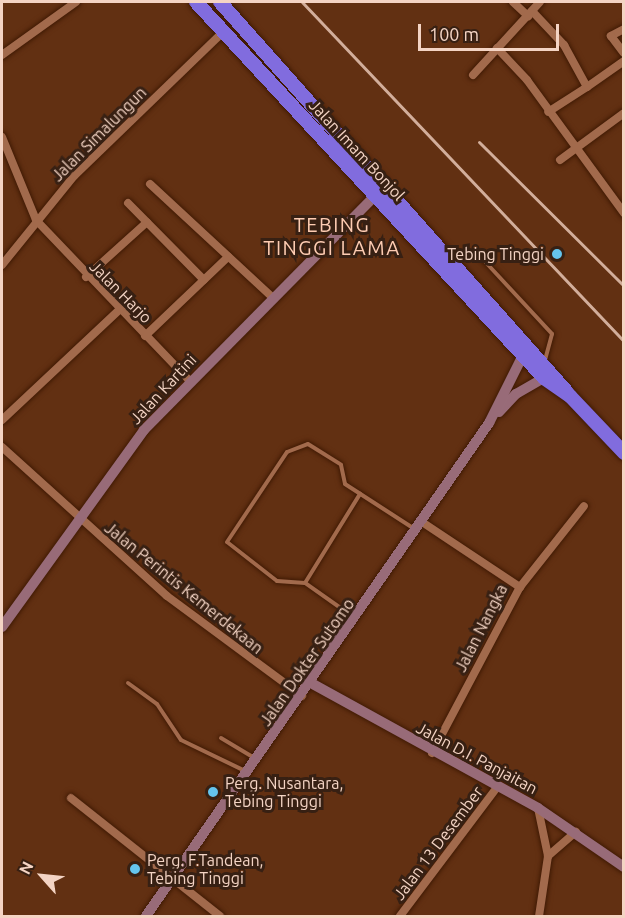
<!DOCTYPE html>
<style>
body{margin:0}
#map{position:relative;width:625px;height:918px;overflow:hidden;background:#623012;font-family:Ubuntu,sans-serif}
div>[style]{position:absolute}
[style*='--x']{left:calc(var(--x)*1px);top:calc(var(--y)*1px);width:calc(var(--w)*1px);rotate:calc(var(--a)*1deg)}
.roads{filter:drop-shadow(0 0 2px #401a04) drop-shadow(0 0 2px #401a04)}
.lane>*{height:4px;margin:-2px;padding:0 2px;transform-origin:2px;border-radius:2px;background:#a26a4c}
.street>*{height:8px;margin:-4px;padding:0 4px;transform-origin:4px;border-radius:4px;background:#a26a4c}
.secondary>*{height:10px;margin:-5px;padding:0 5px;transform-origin:5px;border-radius:5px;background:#986b78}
.highway>*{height:14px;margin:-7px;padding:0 7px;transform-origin:7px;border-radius:7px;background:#816cde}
.rail>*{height:3px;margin:-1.5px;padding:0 1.5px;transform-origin:1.5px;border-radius:1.5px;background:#d2ae9b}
.dots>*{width:16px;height:16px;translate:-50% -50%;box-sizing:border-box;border:3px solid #372013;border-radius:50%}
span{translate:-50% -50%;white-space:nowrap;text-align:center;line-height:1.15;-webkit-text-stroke:6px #372013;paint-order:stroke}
.street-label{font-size:16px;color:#f4d4c4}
.poi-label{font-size:16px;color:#f4d4c4}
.right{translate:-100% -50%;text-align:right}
.left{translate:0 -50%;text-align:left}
.quarter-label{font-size:20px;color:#feccb2;letter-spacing:1.5px}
.frame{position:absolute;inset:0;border:3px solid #f4d4c4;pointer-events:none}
.north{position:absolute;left:12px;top:846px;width:60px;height:60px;-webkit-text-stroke:4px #372013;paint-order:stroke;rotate:297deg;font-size:16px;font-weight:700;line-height:24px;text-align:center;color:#f4d4c4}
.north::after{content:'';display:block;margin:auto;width:21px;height:27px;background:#f4d4c4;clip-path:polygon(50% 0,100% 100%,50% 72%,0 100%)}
.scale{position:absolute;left:418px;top:24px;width:141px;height:27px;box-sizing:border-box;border:3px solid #f4d4c4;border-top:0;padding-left:8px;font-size:18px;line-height:21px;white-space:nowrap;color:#f4d4c4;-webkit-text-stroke:4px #372013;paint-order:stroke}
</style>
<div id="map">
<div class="roads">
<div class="lane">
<div style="--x:478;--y:254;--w:109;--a:47.2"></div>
<div style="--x:552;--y:334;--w:28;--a:105"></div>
<div style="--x:305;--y:583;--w:28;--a:-176"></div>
<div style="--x:277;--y:581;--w:63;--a:-142"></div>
<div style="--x:227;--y:542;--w:108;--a:-56.3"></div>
<div style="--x:287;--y:452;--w:22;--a:-21"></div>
<div style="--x:308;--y:444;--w:39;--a:32"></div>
<div style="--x:341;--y:465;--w:19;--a:78"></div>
<div style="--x:345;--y:484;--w:81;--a:32.9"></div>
<div style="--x:352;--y:616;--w:57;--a:-144.9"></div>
<div style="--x:305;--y:583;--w:105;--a:-58.3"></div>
<div style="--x:128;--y:683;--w:36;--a:36"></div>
<div style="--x:157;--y:704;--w:43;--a:56.3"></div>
<div style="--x:181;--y:740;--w:71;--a:25.8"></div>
<div style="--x:221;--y:738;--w:39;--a:31"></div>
</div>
<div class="street">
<div style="--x:513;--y:2;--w:21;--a:43"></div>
<div style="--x:532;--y:11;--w:47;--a:46.7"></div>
<div style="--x:564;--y:45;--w:48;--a:61.3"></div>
<div style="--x:587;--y:87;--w:46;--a:147.3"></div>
<div style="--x:624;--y:29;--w:15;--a:152"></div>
<div style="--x:611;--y:36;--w:21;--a:53"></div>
<div style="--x:497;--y:48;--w:44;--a:46.8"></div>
<div style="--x:527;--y:80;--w:165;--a:53.9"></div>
<div style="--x:2;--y:55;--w:91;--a:-35.6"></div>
<div style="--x:473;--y:75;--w:99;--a:-47.5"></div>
<div style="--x:587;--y:87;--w:45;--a:-35.1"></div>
<div style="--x:2;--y:137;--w:90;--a:67.7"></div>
<div style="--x:36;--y:220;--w:223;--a:46.3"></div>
<div style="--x:560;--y:160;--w:79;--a:-36.3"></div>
<div style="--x:150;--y:184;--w:168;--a:42.8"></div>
<div style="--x:128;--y:203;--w:108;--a:45.4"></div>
<div style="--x:2;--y:265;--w:116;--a:-51"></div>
<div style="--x:75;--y:175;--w:207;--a:-44"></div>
<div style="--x:86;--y:277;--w:82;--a:-42"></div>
<div style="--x:145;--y:336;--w:115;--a:-43.6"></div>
<div style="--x:2;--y:420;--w:161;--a:-43.2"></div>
<div style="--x:2;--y:447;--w:222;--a:42.1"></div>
<div style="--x:167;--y:596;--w:168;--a:36.5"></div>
<div style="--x:422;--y:522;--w:118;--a:33.6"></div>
<div style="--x:432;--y:753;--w:188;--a:-62.1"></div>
<div style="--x:520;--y:587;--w:103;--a:-51.7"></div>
<div style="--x:71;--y:798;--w:190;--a:38.4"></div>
<div style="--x:538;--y:808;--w:49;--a:78.2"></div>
<div style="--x:548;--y:856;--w:61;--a:98.5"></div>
<div style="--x:548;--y:856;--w:37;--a:-41"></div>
<div style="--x:400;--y:916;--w:163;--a:-53"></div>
</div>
<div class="secondary">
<div style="--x:499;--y:412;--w:25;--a:-47"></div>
<div style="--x:516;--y:394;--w:38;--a:-30"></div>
<div style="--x:2;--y:627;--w:243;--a:-54.2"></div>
<div style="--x:144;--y:430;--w:330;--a:-45.4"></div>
<div style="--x:311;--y:683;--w:259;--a:28.8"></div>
<div style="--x:538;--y:808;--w:104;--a:34.5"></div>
<div style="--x:146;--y:916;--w:601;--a:-55.17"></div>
<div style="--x:489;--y:423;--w:83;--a:-63.4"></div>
</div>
<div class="highway">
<div style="--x:196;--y:2;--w:512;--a:47.21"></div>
<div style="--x:544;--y:378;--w:32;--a:35"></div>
<div style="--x:570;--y:396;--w:79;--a:46.5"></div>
<div style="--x:220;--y:2;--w:522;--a:48.34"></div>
</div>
</div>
<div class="rail">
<div style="--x:302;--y:2;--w:468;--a:46.5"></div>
<div style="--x:479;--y:142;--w:204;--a:44.8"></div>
</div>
<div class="dots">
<div style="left:557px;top:254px;background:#65c5ee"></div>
<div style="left:213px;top:792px;background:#65c5ee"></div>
<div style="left:135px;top:869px;background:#65c5ee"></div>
</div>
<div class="street-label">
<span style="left:99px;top:134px;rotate:-45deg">Jalan Simalungun</span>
<span style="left:357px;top:150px;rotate:47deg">Jalan Imam Bonjol</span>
<span style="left:121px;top:292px;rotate:45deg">Jalan Harjo</span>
<span style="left:163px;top:389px;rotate:-47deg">Jalan Kartini</span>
<span style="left:184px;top:588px;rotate:39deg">Jalan Perintis Kemerdekaan</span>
<span style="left:481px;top:628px;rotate:-63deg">Jalan Nangka</span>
<span style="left:307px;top:662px;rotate:-55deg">Jalan Dokter Sutomo</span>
<span style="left:477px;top:758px;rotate:28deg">Jalan D.I. Panjaitan</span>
<span style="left:438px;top:843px;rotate:-53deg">Jalan 13 Desember</span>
</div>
<div class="poi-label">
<span class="right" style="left:544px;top:254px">Tebing Tinggi</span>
<span class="left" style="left:225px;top:792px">Perg. Nusantara,<br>Tebing Tinggi</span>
<span class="left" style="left:147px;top:869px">Perg. F.Tandean,<br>Tebing Tinggi</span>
</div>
<div class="quarter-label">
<span style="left:332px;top:236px">TEBING<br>TINGGI LAMA</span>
</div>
<div class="frame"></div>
<div class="north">N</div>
<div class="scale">100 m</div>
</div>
